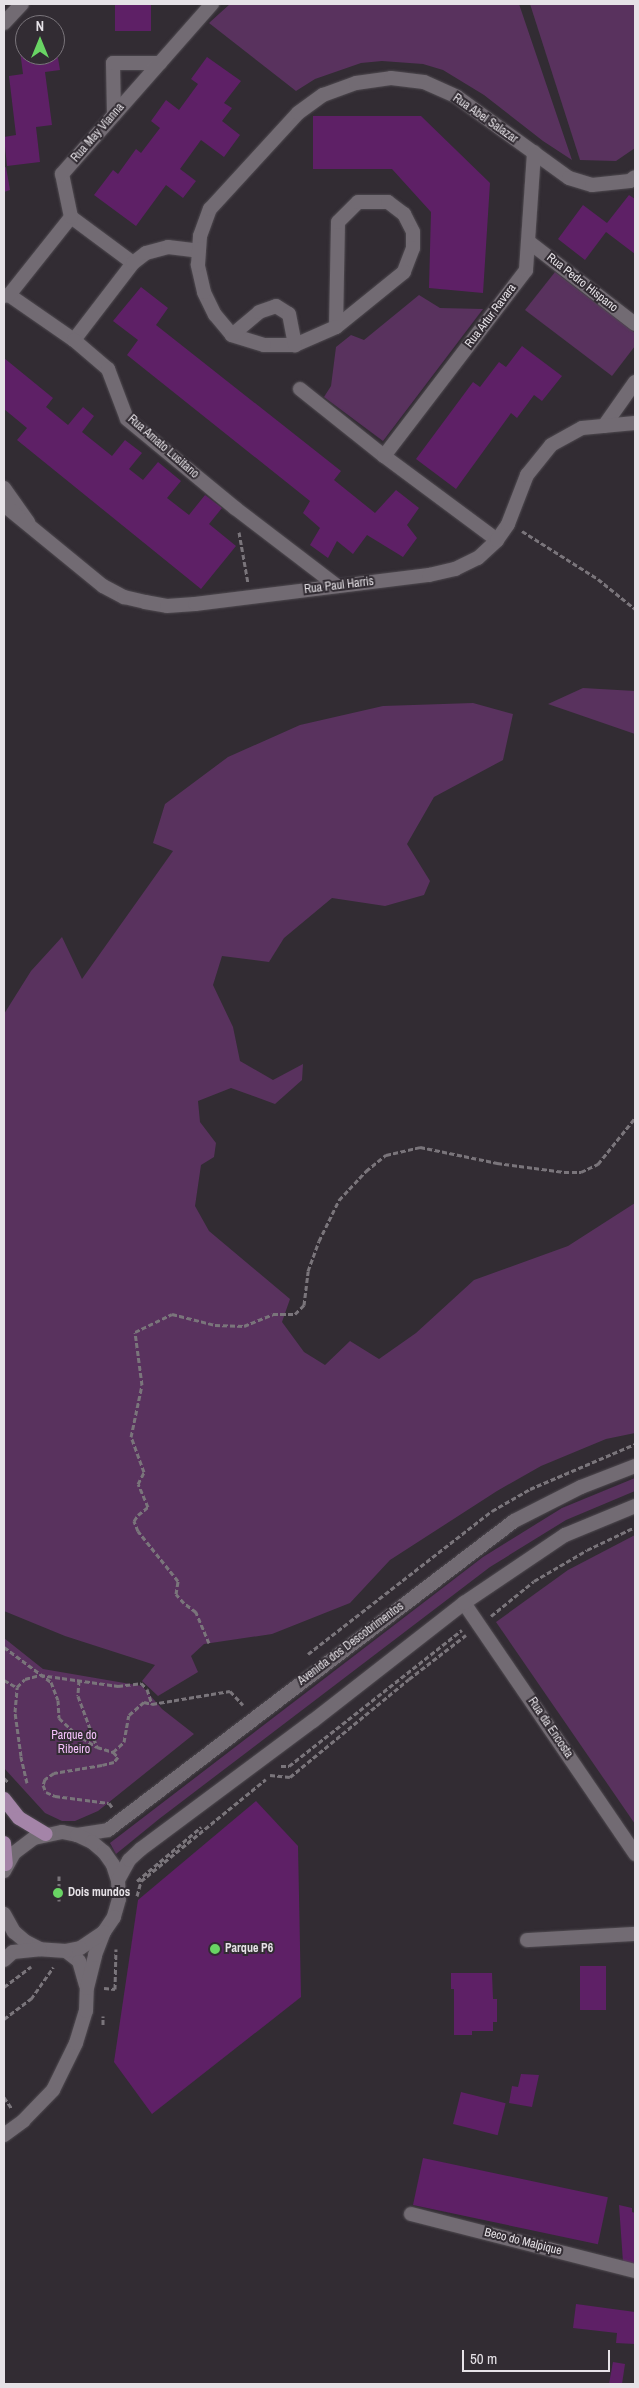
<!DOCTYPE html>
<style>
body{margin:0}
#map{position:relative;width:639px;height:2388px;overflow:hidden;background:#322c33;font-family:"Archivo Narrow",sans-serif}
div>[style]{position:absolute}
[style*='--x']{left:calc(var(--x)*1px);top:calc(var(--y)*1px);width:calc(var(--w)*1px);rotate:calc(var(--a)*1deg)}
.green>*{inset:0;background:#59325e}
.building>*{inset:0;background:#5e2066;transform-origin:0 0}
.path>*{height:3px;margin-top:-1.5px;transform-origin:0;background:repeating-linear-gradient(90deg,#7a757b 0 5px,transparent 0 7.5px)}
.roads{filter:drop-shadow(0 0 1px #4f4a50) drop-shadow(0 0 1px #4f4a50)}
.minor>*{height:14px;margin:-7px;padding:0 7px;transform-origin:7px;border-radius:7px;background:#726b73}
.tertiary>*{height:14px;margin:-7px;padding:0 7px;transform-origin:7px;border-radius:7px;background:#726b73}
.secondary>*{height:14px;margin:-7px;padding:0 7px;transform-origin:7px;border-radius:7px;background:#726b73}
.primary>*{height:14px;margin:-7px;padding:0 7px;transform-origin:7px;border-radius:7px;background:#a484a8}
.dots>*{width:14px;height:14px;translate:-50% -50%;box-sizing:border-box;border:2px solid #322c33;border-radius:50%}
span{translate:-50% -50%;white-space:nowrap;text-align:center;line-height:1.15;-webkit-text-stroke:4px #322c33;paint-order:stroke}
.street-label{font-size:12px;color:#e6e2e7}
.park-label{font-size:12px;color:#f5c1fb}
.poi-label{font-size:12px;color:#e6e2e7;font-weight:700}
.left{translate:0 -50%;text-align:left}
.frame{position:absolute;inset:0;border:5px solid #e6e2e7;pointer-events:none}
.north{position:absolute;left:15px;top:15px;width:50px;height:50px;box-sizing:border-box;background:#322c33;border:1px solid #7a757b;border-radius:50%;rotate:0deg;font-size:14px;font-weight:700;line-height:20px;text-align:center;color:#e6e2e7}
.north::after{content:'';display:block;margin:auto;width:18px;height:22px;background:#69d464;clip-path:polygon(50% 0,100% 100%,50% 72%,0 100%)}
.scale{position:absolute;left:462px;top:2350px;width:148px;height:22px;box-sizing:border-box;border:2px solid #e6e2e7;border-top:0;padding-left:6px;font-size:15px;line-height:18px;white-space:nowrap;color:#e6e2e7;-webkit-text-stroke:4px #322c33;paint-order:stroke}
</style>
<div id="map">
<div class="green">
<div style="clip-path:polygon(230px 4px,519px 4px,572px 160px,543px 141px,484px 95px,443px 70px,423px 64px,382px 61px,361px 63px,315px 79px,296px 91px,209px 23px)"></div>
<div style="clip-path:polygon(530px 4px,635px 4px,635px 148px,616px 161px,580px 160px)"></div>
<div style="clip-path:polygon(555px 272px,635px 333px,635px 346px,612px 376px,525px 310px)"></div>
<div style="clip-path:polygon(419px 295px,440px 308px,483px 309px,383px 441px,324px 397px,331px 386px,336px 347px,351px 335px,364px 340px)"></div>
<div style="clip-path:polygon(583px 688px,635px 691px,635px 734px,548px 704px)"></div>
<div style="clip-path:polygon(473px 703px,513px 714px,503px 760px,434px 797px,407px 844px,430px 881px,424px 895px,385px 906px,332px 898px,284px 938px,269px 962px,222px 956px,213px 985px,233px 1027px,240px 1061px,273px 1080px,303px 1064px,302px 1080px,275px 1104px,231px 1088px,198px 1101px,200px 1122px,216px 1143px,214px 1157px,201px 1165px,195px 1206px,209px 1231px,290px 1299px,282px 1322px,304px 1352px,325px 1365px,350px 1341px,379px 1359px,416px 1333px,474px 1280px,568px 1246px,635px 1203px,635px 1433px,606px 1439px,541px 1466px,497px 1491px,390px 1560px,350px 1603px,272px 1634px,204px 1644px,191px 1656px,198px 1672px,158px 1696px,142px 1681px,155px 1665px,65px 1636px,4px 1611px,4px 1014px,31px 971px,62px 937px,82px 979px,173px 851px,153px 843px,165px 804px,228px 757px,300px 725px,383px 706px)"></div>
<div style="clip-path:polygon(635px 1478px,635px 1491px,566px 1520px,490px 1567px,159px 1819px,116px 1854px,110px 1843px,483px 1557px,562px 1508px)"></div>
<div style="clip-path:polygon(635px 1535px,635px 1824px,496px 1622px,568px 1570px)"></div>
<div style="clip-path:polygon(4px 1638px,43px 1669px,142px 1686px,162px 1709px,194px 1734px,98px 1811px,75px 1821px,62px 1821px,45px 1813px,4px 1768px)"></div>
</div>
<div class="building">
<div style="left:115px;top:4px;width:36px;height:27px"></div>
<div style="clip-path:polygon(55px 40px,60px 70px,45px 72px,52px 125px,36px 127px,40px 162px,7px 166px,4px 137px,16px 135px,9px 76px,23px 74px,19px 43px,25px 42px,25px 55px,55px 55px)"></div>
<div style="clip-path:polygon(207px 57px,241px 81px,224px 103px,232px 108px,222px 121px,240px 135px,224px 157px,201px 140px,180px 169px,196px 181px,183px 198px,166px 185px,136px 226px,94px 195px,113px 170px,118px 174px,136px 149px,141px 153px,160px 128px,151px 121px,166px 100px,179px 110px,198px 84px,191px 79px)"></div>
<div style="clip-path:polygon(313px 116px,421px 116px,490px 183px,483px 293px,429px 288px,431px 212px,392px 169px,313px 169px)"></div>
<div style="clip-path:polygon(6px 167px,10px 190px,4px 192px,4px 168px)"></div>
<div style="clip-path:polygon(629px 195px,635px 199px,635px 254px,606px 232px,585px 260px,558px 239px,583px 205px,607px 223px)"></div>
<div style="clip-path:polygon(141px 287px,168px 308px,156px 325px,341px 471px,334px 480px,375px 513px,396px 490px,419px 508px,407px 525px,417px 538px,403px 557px,367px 535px,353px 554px,337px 541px,328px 558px,310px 545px,320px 528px,303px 513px,310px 501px,127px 355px,138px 340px,113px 321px)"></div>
<div style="clip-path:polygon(522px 346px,562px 376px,542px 401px,534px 395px,517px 418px,511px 413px,456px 489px,416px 459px,473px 382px,480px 387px,499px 362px,506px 367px)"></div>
<div style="clip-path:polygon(4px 358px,53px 398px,46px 407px,68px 425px,83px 407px,94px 416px,82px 432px,112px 456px,125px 440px,142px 453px,129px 469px,143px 480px,158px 462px,181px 481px,167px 498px,189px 515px,205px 495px,222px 508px,209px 524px,236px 546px,201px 589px,17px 440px,27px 428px,4px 409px)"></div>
<div style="clip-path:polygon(256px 1801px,298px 1846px,301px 1997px,152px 2114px,114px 2062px,138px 1900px)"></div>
<div style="left:580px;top:1966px;width:26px;height:44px"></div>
<div style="clip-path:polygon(451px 1973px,492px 1973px,493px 1999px,497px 1999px,497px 2022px,493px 2022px,493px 2031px,472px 2031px,472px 2035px,454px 2035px,454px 1989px,451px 1989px)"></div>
<div style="clip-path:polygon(521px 2074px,539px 2075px,532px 2107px,509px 2103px,512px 2086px,518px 2087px)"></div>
<div style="left:461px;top:2092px;width:46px;height:33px;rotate:14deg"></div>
<div style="left:423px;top:2158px;width:189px;height:48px;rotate:12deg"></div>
<div style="clip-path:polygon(619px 2205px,632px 2208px,632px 2212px,635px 2213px,635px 2265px,623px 2262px)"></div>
<div style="clip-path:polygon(576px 2304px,635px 2312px,635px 2344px,616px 2343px,617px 2333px,573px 2328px)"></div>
<div style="clip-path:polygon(613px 2362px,625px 2364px,622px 2384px,609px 2384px)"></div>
</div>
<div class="path">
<div style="--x:522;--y:531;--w:90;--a:32.3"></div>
<div style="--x:598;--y:579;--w:48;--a:39"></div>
<div style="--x:239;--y:532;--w:52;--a:80"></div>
<div style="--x:491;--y:1616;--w:55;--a:-39.1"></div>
<div style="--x:534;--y:1581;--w:61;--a:-30.3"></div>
<div style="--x:587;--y:1550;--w:53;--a:-25.6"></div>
<div style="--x:209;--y:1643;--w:34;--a:-113"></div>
<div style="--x:196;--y:1612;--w:15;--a:-143"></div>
<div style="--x:184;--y:1603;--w:12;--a:-132"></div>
<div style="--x:176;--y:1594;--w:13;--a:-81"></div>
<div style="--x:178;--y:1581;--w:64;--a:-128.7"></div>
<div style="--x:138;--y:1531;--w:11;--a:-112"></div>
<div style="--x:134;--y:1521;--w:7;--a:-56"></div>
<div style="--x:138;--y:1515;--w:13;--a:-39"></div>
<div style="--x:148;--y:1507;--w:25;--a:-113"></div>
<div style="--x:138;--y:1484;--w:13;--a:-63"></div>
<div style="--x:144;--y:1472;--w:37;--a:-110"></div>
<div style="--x:131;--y:1437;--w:53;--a:-78.1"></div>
<div style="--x:142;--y:1385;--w:53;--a:-97.5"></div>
<div style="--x:135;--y:1332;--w:41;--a:-25.9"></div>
<div style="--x:172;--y:1314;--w:44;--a:14.3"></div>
<div style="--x:215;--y:1325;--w:29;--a:2"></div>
<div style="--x:244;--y:1326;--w:31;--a:-22"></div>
<div style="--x:273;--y:1314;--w:22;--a:0"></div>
<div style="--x:295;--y:1314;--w:13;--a:-45"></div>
<div style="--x:304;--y:1305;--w:34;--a:-83"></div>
<div style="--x:308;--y:1271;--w:32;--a:-70"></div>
<div style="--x:319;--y:1241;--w:46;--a:-64"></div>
<div style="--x:339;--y:1200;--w:40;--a:-47"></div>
<div style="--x:366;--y:1171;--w:26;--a:-39"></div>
<div style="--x:386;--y:1155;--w:35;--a:-13"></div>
<div style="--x:420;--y:1147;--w:79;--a:11.7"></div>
<div style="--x:497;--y:1163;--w:68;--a:7.7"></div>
<div style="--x:564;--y:1172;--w:17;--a:0"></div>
<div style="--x:581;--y:1172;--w:19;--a:-25"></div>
<div style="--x:598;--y:1164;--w:59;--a:-51.2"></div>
<div style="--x:4;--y:1647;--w:59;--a:36.7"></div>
<div style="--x:51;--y:1682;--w:19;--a:69"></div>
<div style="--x:58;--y:1700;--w:18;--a:87"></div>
<div style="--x:59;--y:1718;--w:23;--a:43"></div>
<div style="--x:76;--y:1734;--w:25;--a:32"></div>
<div style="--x:97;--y:1747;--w:17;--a:17"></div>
<div style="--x:113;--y:1752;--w:7;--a:45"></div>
<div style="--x:118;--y:1757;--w:6;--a:129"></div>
<div style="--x:114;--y:1762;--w:12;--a:166"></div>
<div style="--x:102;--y:1765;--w:49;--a:170.5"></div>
<div style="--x:54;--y:1773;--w:11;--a:146"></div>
<div style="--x:45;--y:1779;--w:6;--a:108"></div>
<div style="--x:43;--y:1785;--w:8;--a:67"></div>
<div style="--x:46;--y:1792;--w:10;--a:24"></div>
<div style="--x:55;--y:1796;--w:54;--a:7.4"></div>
<div style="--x:109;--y:1803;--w:5;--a:53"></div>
<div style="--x:308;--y:1654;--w:233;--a:-37.9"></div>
<div style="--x:492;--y:1511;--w:44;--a:-30.1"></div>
<div style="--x:530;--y:1489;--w:114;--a:-23.2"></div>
<div style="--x:4;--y:1680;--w:14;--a:30"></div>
<div style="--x:79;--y:1680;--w:16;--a:94"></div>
<div style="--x:78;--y:1696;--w:54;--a:69.6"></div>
<div style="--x:113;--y:1752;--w:15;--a:-42"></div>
<div style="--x:124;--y:1742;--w:27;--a:-80"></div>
<div style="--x:129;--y:1715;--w:20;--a:-41"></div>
<div style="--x:144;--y:1702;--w:8;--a:14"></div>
<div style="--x:152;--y:1704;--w:79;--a:-9.5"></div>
<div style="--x:230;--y:1691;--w:19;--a:47"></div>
<div style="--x:281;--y:1766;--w:8;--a:0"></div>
<div style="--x:289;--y:1766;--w:220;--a:-38.2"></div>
<div style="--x:270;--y:1775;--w:20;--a:6"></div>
<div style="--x:290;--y:1777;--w:154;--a:-39.5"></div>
<div style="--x:409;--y:1679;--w:72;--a:-37.7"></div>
<div style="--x:4;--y:1778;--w:7;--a:45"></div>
<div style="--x:27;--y:1783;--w:28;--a:-103"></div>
<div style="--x:21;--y:1756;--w:44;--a:-97.8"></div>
<div style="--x:15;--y:1712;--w:25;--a:-85"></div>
<div style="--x:17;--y:1687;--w:11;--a:-45"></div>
<div style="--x:25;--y:1679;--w:16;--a:-15"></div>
<div style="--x:40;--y:1675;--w:79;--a:8"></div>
<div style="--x:118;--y:1686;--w:23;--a:-7"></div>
<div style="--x:141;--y:1683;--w:8;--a:45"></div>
<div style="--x:147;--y:1689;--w:16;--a:72"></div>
<div style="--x:59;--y:1876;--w:25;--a:90"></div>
<div style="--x:137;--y:1881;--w:84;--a:-40.2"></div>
<div style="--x:137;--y:1896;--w:16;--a:-75"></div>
<div style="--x:141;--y:1881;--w:161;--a:-39.2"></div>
<div style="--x:4;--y:1987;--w:34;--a:-37"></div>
<div style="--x:104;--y:1988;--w:11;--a:5"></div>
<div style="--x:115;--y:1989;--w:40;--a:-88.6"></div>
<div style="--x:4;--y:2019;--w:34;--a:-37"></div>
<div style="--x:31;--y:1999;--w:39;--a:-55"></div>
<div style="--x:103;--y:2025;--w:9;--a:-90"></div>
<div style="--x:4;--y:2097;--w:14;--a:56"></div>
</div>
<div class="roads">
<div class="minor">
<div style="--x:4;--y:23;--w:26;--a:-47"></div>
<div style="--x:114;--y:115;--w:52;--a:-91.1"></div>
<div style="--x:113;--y:63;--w:47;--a:0"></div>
<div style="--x:71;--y:217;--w:77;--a:36.6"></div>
<div style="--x:133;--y:263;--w:97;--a:127.5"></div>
<div style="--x:529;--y:242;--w:134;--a:37.7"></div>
<div style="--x:133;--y:263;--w:16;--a:-38"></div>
<div style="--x:146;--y:253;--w:23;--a:-15"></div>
<div style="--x:168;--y:247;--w:31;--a:7"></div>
<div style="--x:9;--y:295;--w:79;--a:34.7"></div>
<div style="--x:74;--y:340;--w:45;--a:40.5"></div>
<div style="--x:108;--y:369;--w:53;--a:69.2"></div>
<div style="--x:127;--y:419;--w:140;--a:39.5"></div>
<div style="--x:235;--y:508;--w:128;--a:37.4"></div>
<div style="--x:4;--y:296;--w:5;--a:-11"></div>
<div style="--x:9;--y:295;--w:100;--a:-51.5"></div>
<div style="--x:71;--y:217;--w:44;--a:-101.8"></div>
<div style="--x:62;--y:174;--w:227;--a:-48.6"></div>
<div style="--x:336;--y:327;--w:105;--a:-88.9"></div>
<div style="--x:338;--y:222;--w:28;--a:-45"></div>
<div style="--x:358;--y:202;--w:30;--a:0"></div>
<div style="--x:388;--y:202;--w:20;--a:37"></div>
<div style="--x:404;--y:214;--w:20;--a:63"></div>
<div style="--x:413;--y:232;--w:16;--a:90"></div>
<div style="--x:413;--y:248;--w:26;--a:111"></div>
<div style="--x:404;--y:272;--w:87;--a:141"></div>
<div style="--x:336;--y:327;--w:45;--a:156.3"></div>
<div style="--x:295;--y:345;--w:31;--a:180"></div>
<div style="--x:264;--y:345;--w:34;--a:-163"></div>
<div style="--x:232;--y:335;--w:26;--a:-130"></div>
<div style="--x:215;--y:315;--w:25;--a:-116"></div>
<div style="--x:204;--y:292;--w:28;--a:-103"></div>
<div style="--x:198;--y:265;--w:29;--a:-86"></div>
<div style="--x:200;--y:236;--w:29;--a:-70"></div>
<div style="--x:210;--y:209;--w:130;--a:-47.5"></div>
<div style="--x:298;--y:113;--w:31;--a:-36"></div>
<div style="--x:323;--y:95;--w:35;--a:-20"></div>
<div style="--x:356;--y:83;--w:35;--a:-8"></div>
<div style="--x:391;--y:78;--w:33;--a:7"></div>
<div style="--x:424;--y:82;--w:36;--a:24"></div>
<div style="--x:457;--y:97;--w:138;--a:35.9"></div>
<div style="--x:569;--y:178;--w:24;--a:17"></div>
<div style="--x:592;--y:185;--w:38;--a:-6"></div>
<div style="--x:630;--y:181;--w:6;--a:-39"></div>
<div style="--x:232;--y:335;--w:35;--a:-40"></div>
<div style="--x:259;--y:312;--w:18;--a:-19"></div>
<div style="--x:276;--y:306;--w:15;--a:32"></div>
<div style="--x:289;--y:314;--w:32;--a:79"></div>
<div style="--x:300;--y:389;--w:107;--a:38.6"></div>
<div style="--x:384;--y:456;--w:141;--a:36.6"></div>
<div style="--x:604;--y:426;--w:54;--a:-54.8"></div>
<div style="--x:384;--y:456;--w:234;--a:-52.6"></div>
<div style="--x:526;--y:270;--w:118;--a:-86.1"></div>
<div style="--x:4;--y:488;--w:42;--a:54.8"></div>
<div style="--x:464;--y:1603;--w:304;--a:55.7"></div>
<div style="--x:527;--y:1940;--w:108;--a:-3.2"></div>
<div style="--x:411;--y:2214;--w:231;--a:14.3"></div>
</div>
<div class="tertiary">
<div style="--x:4;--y:505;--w:128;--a:39.3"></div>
<div style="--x:103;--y:586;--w:24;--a:28"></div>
<div style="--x:124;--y:597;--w:22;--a:13"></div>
<div style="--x:145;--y:602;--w:22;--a:10"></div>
<div style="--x:167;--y:606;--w:28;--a:-4"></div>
<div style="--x:195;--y:604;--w:236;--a:-7.1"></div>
<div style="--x:429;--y:575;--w:27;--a:-13"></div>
<div style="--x:455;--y:569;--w:25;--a:-26"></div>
<div style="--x:478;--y:558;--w:26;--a:-43"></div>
<div style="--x:497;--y:540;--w:19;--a:-55"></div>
<div style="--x:508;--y:524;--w:53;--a:-68.8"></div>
<div style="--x:527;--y:475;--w:38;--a:-51"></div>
<div style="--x:551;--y:445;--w:35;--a:-29"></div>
<div style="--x:582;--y:428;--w:53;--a:-5.4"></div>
<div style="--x:66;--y:1951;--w:16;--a:38"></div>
<div style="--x:79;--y:1961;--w:25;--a:74"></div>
<div style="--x:4;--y:2135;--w:24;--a:-36"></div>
<div style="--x:23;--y:2121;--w:43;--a:-45.9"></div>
<div style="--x:53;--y:2090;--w:52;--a:-63.9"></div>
<div style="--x:76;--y:2043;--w:34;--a:-73"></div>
<div style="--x:86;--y:2011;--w:23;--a:-88"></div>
<div style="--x:87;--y:1988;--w:34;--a:-76"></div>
<div style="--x:95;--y:1955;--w:25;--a:-69"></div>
</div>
<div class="secondary">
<div style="--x:77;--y:1835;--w:31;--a:-9"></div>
<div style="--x:108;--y:1830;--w:510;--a:-37.27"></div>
<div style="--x:514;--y:1521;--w:75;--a:-26.9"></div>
<div style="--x:581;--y:1487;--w:58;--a:-21.3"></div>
<div style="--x:4;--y:1871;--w:21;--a:-61"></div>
<div style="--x:14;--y:1853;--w:25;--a:-37"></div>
<div style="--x:34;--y:1838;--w:29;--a:-12"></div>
<div style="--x:62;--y:1832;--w:15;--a:11"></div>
<div style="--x:77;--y:1835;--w:17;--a:25"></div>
<div style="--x:92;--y:1842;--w:16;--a:40"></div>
<div style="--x:104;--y:1852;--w:16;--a:55"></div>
<div style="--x:113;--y:1865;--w:16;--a:72"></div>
<div style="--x:118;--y:1880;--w:19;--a:87"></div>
<div style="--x:119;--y:1899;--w:19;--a:106"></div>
<div style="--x:114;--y:1917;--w:18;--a:124"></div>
<div style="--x:104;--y:1932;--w:29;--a:146"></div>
<div style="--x:80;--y:1948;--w:14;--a:168"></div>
<div style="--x:66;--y:1951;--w:26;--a:-176"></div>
<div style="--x:40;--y:1949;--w:16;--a:-153"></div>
<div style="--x:26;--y:1942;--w:16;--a:-140"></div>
<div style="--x:14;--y:1932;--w:21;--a:-119"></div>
<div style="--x:118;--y:1880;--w:23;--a:-61"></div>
<div style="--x:129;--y:1860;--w:16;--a:-43"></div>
<div style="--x:141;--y:1849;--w:214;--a:-36.7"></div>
<div style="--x:313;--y:1721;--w:192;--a:-38"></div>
<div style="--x:464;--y:1603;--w:122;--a:-34"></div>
<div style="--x:565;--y:1535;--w:76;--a:-22.5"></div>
<div style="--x:4;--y:1960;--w:12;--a:-42"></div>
<div style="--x:13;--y:1952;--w:27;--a:-6"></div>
</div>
<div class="primary">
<div style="--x:4;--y:1799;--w:24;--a:52"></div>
<div style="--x:19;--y:1818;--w:31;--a:31"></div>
<div style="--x:4;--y:1843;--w:21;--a:85"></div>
</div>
</div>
<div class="dots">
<div style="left:58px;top:1893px;background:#69d464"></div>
<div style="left:215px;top:1949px;background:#69d464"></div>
</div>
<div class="street-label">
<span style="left:485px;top:119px;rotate:35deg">Rua Abel Salazar</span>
<span style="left:98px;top:133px;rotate:-49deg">Rua May Vianna</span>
<span style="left:582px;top:283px;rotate:38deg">Rua Pedro Hispano</span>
<span style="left:491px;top:316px;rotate:-53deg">Rua Artur Ravara</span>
<span style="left:163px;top:447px;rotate:41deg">Rua Amato Lusitano</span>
<span style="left:339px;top:586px;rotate:-7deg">Rua Paul Harris</span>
<span style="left:351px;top:1644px;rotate:-37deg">Avenida dos Descobrimentos</span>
<span style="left:550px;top:1728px;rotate:56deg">Rua da Encosta</span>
<span style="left:523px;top:2242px;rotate:14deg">Beco do Malpique</span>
</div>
<div class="park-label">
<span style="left:74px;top:1743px">Parque do<br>Ribeiro</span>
</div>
<div class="poi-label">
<span class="left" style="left:68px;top:1893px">Dois mundos</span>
<span class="left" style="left:225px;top:1949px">Parque P6</span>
</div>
<div class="frame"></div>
<div class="north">N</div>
<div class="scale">50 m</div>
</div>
